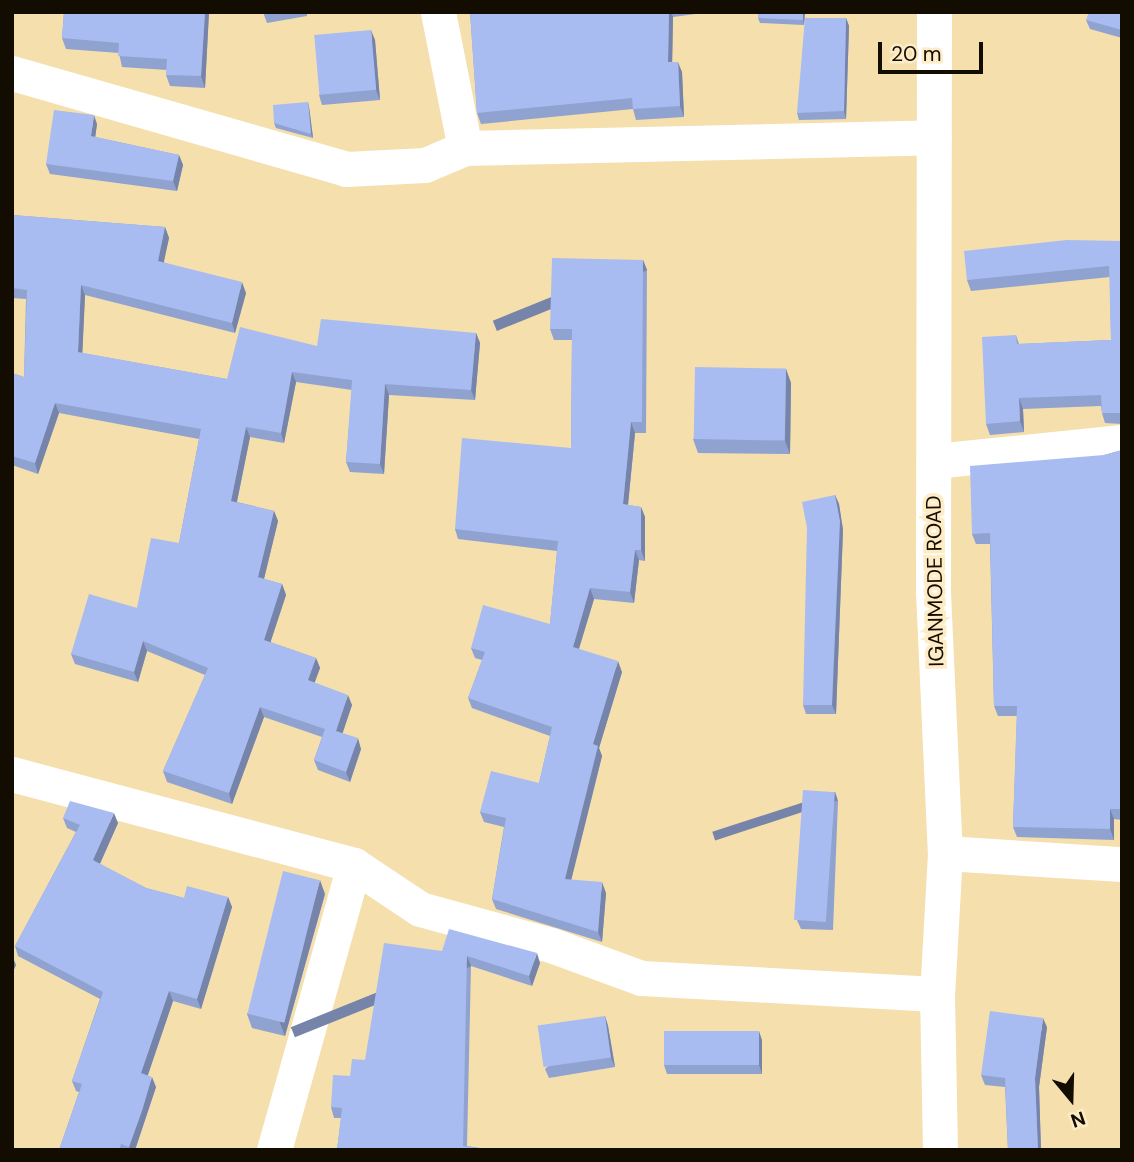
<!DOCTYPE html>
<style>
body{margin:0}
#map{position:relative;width:1134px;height:1162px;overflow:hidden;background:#f4dfad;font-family:"DM Sans",sans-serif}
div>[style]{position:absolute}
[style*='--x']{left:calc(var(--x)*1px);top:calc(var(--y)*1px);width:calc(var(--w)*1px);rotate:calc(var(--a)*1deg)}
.street>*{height:35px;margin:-17.5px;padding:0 17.5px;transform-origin:17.5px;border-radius:17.5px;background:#fff}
.wall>*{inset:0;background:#90a2cf}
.shaded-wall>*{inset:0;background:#7684a9;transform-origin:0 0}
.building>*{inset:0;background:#a8bcf1;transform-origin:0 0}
span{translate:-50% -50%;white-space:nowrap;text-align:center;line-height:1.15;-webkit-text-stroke:7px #fdecc5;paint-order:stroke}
.street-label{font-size:21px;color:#130c00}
.frame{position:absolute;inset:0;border:14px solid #130c00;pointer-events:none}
.north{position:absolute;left:1036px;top:1064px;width:70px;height:70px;-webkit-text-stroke:5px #fdecc5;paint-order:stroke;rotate:161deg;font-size:19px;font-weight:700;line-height:28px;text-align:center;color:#130c00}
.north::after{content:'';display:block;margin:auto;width:24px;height:32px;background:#130c00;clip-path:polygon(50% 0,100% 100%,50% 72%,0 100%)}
.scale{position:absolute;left:878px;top:42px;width:105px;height:32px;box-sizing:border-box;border:4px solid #130c00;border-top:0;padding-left:9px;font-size:21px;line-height:24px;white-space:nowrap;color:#130c00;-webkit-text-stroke:5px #fdecc5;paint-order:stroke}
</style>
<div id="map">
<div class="street">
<div style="--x:438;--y:12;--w:139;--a:78.8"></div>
<div style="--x:934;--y:12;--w:580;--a:90.1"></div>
<div style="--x:933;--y:592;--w:261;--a:87.4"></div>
<div style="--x:945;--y:853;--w:141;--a:93.2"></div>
<div style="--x:937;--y:994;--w:156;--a:88.9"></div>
<div style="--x:12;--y:73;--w:348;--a:16"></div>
<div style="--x:346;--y:169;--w:79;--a:-2.9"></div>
<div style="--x:425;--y:165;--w:43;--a:-23"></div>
<div style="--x:465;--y:148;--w:469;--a:-1.3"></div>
<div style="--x:934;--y:461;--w:189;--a:-5.8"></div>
<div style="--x:12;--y:774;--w:354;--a:14.9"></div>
<div style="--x:354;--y:865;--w:79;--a:33.7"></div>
<div style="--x:420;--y:909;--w:136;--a:15.4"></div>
<div style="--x:551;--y:945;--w:96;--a:20.1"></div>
<div style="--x:641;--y:978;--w:296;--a:3.1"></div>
<div style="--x:945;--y:853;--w:177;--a:3.6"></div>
<div style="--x:274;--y:1150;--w:296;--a:-74.3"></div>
</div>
<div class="wall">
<div style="clip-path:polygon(64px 12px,209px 12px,205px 88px,170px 86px,166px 75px,167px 70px,122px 67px,119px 53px,66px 49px,62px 38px)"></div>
<div style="clip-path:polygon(263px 12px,307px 12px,307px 16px,267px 23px)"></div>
<div style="clip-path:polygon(470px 12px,703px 12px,703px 13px,673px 17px,672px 62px,682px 72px,684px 117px,636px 120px,633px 109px,481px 124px,477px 113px)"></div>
<div style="clip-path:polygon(758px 12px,805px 12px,804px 25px,760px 23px,758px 18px)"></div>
<div style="clip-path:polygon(1122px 12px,1122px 38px,1090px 29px,1086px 20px)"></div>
<div style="clip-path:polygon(846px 18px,849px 26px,846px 119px,799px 120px,797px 113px)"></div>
<div style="clip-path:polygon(375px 40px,380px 100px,322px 105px,319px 95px)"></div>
<div style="clip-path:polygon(308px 102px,309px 107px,313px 138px,276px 128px,274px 123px)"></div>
<div style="clip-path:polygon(97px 124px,95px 137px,179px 155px,183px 165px,177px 191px,50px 174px,46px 164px)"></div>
<div style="clip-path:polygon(12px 215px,165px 227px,169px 238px,163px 262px,246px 293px,235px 333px,85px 295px,82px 353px,227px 379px,317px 346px,476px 333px,480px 343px,475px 400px,389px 395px,384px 474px,350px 472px,346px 462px,352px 390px,296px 382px,284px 443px,250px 437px,237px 502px,274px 511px,278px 521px,264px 579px,282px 584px,286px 595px,270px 642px,316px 658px,320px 668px,314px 683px,352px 705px,342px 733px,361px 749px,350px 782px,318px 770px,314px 760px,322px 737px,264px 717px,232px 804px,167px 782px,163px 771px,205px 675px,147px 651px,138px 682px,75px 664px,71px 654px,137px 608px,179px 543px,199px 439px,59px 413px,38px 474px,12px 465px,12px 373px,24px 377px,26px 299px,12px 298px)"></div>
<div style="clip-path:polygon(1122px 241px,1122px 424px,1105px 423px,1102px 413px,1101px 406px,1023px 409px,1024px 432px,990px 435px,986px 424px,1016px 335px,1019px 344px,1111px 340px,1110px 277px,971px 291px,967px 280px)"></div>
<div style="clip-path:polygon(643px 260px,647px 270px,646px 433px,635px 433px,628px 505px,641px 507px,645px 517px,645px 561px,639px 560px,634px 603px,594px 599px,579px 649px,622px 672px,599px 748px,602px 756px,571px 880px,606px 893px,602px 942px,496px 909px,492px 899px,504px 827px,484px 822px,480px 812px,539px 783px,550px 736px,472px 708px,468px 698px,482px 660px,475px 658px,471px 648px,550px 624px,557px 551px,458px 539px,455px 529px,571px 448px,572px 340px,554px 340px,550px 329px)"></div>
<div style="clip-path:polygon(786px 369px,791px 383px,790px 454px,698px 453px,693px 439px)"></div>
<div style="clip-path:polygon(1122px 450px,1122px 820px,1114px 819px,1114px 840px,1017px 837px,1013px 827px,1017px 716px,998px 716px,994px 706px,990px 544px,976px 544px,972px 534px,1104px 455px)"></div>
<div style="clip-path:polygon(835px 495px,839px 504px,843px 530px,836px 714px,806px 714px,803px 705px)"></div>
<div style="clip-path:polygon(835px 792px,838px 801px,833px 930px,801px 929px,797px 920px)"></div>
<div style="clip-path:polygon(63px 818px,118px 823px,100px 864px,146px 888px,184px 898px,228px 897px,232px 907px,201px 1009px,173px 1001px,148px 1075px,156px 1087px,135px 1150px,59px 1150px,79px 1092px,76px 1091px,72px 1081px,100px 999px,18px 956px,15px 946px,76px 832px,67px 828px)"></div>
<div style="clip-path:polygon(325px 894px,285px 1036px,252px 1028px,247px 1014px)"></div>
<div style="clip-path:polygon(442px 951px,540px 963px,532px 986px,471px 966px,467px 1146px,486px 1149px,486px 1150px,337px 1150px,341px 1118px,334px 1118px,331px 1107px,350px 1076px,365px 1060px)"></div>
<div style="clip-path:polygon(605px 1016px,608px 1026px,615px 1067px,549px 1078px,545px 1069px)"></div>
<div style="clip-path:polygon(1047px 1027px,1039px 1087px,1041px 1150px,1008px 1150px,1005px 1087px,985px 1085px,981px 1075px)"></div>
<div style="clip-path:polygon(762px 1040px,762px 1074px,667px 1074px,664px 1065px)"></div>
</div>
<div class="shaded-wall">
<div style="clip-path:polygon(205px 12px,209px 12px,205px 88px,201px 76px)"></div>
<div style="clip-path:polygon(669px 12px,671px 12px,673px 17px,672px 73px,668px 62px)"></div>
<div style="clip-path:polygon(803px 12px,805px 12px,804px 25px,803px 20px)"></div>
<div style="clip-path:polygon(846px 18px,849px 26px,846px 119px,844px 111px)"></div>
<div style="clip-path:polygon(371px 30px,375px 40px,380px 100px,376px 90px)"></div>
<div style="clip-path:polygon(678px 62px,682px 72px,684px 117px,680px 106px)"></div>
<div style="clip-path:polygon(308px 102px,309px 107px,313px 138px,311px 134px)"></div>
<div style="clip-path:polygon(94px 115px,97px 124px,94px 146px,91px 136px)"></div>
<div style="clip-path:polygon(179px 155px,183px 165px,177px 191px,173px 181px)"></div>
<div style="clip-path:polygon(165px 227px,169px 238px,162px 271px,158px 261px)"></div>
<div style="left:643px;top:260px;width:11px;height:162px;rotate:68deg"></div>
<div style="clip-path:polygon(242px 282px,246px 293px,235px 333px,232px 323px)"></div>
<div style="clip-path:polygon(81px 285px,85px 295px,82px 362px,78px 352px)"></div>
<div style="clip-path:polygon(476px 333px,480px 343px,475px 400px,471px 390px)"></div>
<div style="clip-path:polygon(786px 369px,791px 383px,790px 454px,785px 441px)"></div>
<div style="clip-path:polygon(292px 372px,296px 382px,284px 443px,281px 433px)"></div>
<div style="clip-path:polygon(385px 384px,389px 395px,384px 474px,380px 464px)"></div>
<div style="clip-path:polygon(1019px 398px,1023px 409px,1024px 432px,1020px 421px)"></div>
<div style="clip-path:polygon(55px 403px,59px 413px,38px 474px,35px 463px)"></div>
<div style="clip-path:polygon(631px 422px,635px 433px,627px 515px,623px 504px)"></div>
<div style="clip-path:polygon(246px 427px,250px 437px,235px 511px,231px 501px)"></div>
<div style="clip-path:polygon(835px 495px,839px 504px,843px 530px,836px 714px,832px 705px)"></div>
<div style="clip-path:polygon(641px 507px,645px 517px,645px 561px,641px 550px)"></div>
<div style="clip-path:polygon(274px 511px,278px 521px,262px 587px,258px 577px)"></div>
<div style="clip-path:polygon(635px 550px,639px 560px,634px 603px,630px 592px)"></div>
<div style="clip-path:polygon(282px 584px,286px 595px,268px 650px,264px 640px)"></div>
<div style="clip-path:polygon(590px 588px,594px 599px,576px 658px,573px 647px)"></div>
<div style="clip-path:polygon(143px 641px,147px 651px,138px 682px,134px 672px)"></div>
<div style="clip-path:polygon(316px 658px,320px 668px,312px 690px,308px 680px)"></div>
<div style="clip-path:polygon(618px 661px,622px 672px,599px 748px,602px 756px,569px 889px,565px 879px,593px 744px)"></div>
<div style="clip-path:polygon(348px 695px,352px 705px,340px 741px,336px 731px)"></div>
<div style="clip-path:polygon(260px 707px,264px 717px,232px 804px,229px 793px)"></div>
<div style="clip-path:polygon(358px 738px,361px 749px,350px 782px,346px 772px)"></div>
<div style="left:835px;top:792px;width:9px;height:129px;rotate:72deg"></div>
<div style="clip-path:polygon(1110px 809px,1114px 819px,1114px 840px,1110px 829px)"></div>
<div style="clip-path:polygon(114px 813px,118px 823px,97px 870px,93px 860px)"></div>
<div style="clip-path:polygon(320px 880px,325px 894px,285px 1036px,280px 1023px)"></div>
<div style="clip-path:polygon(602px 882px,606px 893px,602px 942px,598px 932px)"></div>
<div style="clip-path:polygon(228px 897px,232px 907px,201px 1009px,197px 999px)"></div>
<div style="clip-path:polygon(537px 953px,540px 963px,532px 986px,529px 976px)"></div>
<div style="clip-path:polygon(12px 955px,16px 965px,12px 974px)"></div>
<div style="left:467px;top:956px;width:11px;height:190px;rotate:68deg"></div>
<div style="clip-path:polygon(169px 991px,173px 1001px,145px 1083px,141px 1073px)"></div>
<div style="clip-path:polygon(605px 1016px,608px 1026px,615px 1067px,611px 1058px)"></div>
<div style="clip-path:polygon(1043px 1018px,1047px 1027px,1039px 1087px,1041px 1150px,1038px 1150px,1035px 1078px)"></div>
<div style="clip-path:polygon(759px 1031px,762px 1040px,762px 1074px,759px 1065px)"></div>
<div style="clip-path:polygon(152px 1077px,156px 1087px,135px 1150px,130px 1150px,129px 1147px)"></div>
</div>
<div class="building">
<div style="clip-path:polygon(64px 12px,205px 12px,201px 76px,166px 75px,167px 59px,118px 56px,119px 43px,62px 38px)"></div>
<div style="clip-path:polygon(470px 12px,669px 12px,668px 62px,678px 62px,680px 106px,633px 109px,632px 98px,477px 113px)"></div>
<div style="clip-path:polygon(758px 12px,803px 12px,803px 20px,758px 18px)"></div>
<div style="clip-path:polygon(1089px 12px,1122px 12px,1122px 30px,1086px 20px)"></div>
<div style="clip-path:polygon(805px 18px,846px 18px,844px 111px,797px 113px)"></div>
<div style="left:371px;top:30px;width:60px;height:57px;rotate:85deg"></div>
<div style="clip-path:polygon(308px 102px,311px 134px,274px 123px,273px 105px)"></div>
<div style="clip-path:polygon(54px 110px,94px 115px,91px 136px,179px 155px,173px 181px,46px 164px)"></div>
<div style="clip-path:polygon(12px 215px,165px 227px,158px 261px,242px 282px,232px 323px,81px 285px,78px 352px,227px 379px,240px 327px,317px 346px,321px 319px,476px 333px,471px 390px,385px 384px,380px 464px,346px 462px,352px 380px,292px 372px,281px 433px,246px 427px,231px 501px,274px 511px,258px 577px,282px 584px,264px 640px,316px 658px,308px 680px,348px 695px,336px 731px,358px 738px,346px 772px,314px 760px,325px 729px,260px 707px,229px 793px,163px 771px,208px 668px,143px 641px,134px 672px,71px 654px,89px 594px,137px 608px,151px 538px,179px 543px,201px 429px,55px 403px,35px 463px,12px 456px,12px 373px,24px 377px,27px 290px,12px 288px)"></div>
<div style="clip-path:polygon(1067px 240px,1122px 241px,1122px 413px,1102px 413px,1101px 395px,1019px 398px,1020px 421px,986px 424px,982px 337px,1016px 335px,1017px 344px,1111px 340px,1109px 266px,967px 280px,964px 251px)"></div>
<div style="clip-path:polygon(552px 258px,643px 260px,642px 422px,631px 422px,623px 504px,641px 507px,641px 550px,635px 550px,630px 592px,590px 588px,573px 647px,618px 661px,593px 744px,598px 746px,565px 879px,602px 882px,598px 932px,492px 899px,506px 818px,480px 812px,491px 771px,539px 783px,552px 727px,468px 698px,485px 652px,471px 648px,483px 605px,550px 624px,558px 541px,455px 529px,462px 438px,571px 448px,572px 329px,550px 329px)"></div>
<div style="left:695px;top:367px;width:91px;height:72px;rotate:1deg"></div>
<div style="clip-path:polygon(1122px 450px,1122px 809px,1110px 809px,1110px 829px,1013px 827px,1017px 706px,994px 706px,990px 533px,972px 534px,970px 466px,1104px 455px)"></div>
<div style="clip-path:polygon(835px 495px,840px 521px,832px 705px,803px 705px,807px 528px,802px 502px)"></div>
<div style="left:803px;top:790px;width:32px;height:130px;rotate:4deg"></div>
<div style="clip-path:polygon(70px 801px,114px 813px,93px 860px,146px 888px,184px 898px,187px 886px,228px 897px,197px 999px,169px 991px,141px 1073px,152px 1077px,142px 1111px,129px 1147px,121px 1144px,119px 1150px,59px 1150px,82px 1084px,72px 1081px,103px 992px,15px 946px,80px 825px,63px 818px)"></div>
<div style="left:283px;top:871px;width:38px;height:147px;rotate:14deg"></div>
<div style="clip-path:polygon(449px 929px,537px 953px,529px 976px,467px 956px,463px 1146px,486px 1149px,486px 1150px,337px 1150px,342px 1108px,331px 1107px,333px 1075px,350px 1076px,352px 1059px,365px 1060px,384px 943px,442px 951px)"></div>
<div style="clip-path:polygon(990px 1011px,1043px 1018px,1035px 1078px,1038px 1150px,1008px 1150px,1005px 1078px,981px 1075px)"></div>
<div style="left:605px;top:1016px;width:42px;height:68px;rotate:82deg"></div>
<div style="left:664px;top:1031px;width:95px;height:34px"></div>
</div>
<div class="street-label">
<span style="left:935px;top:581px;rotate:-91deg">IGANMODE ROAD</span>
</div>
<div class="frame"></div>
<div class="north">N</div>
<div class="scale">20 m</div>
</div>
